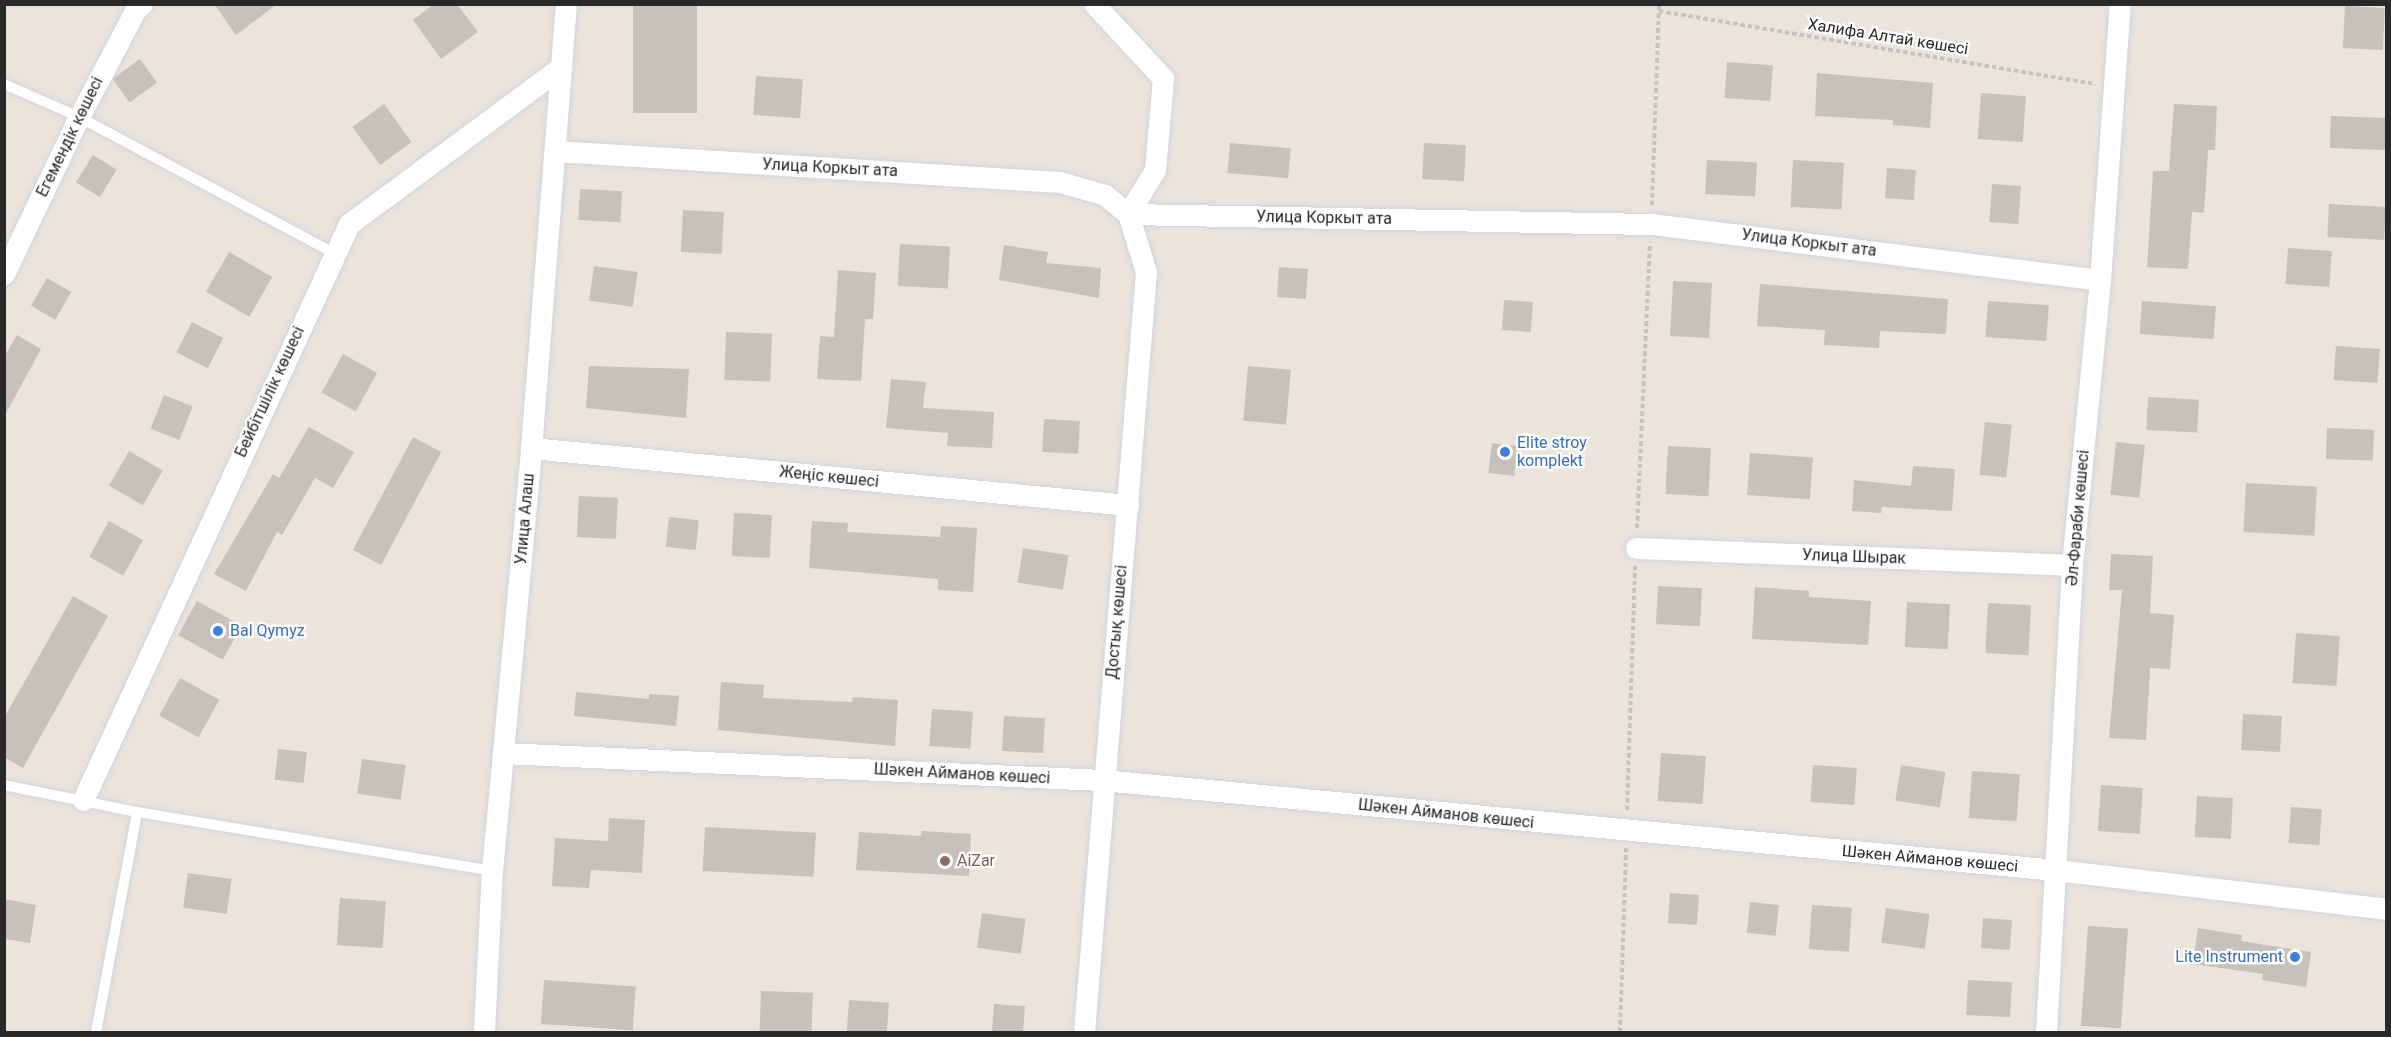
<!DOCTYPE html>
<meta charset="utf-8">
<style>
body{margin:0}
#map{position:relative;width:2391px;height:1037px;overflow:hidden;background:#ebe4db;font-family:Roboto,sans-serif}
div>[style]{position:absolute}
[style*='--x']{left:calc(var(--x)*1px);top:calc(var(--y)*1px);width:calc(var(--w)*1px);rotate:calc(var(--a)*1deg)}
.building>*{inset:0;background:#c6c1bb;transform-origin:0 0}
.path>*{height:4px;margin-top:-2px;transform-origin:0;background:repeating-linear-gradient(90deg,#c3c3c3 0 4.5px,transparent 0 7.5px)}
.roads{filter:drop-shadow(0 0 2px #d0d3e2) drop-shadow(0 0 2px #d0d3e2)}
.lane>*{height:10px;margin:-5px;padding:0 5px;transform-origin:5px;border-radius:5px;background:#fff}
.street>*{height:21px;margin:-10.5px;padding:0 10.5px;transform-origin:10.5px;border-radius:10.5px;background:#fff}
.dots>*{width:16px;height:16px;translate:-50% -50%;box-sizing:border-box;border:3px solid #fff;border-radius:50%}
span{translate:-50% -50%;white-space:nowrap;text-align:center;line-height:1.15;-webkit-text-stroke:4.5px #fff;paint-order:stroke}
.street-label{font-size:16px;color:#292929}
.shop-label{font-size:16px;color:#366cbe}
.left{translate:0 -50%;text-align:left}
.right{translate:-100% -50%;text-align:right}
.education-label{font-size:16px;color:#785e54}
.frame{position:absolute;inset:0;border:6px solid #292929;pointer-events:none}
</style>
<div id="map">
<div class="building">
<div style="clip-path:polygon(214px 4px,277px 4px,236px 35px)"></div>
<div style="clip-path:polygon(434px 4px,457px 4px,478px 32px,441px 59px,413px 20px)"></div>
<div style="left:633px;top:4px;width:64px;height:109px"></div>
<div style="left:2345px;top:6px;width:40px;height:42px;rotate:3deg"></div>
<div style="left:140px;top:59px;width:29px;height:34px;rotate:54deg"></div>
<div style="left:1727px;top:62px;width:46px;height:36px;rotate:4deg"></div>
<div style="clip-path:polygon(1817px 73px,1933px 83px,1930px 128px,1893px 125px,1893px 120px,1815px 116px)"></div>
<div style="left:756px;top:76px;width:47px;height:39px;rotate:4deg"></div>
<div style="left:1981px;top:93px;width:45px;height:46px;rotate:4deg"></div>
<div style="left:384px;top:104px;width:47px;height:39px;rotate:54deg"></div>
<div style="clip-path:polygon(2174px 104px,2217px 106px,2215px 150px,2208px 150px,2204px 213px,2192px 212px,2188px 269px,2147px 267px,2153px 171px,2169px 171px)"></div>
<div style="left:2331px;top:116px;width:55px;height:32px;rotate:2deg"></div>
<div style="left:1230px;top:143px;width:61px;height:30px;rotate:5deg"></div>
<div style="left:1424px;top:143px;width:42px;height:36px;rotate:3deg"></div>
<div style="left:93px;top:155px;width:28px;height:32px;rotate:32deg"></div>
<div style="left:1707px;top:160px;width:50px;height:34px;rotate:3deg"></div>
<div style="left:1793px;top:160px;width:51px;height:47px;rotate:3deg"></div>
<div style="left:1887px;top:168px;width:29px;height:30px;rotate:4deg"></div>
<div style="left:1992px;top:184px;width:29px;height:38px;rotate:4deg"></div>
<div style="left:580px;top:189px;width:42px;height:31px;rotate:3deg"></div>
<div style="left:2329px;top:204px;width:57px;height:33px;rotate:3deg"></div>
<div style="left:683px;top:210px;width:41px;height:42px;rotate:3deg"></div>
<div style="left:900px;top:244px;width:50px;height:42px;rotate:3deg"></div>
<div style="clip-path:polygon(1004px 245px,1048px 252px,1046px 263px,1101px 268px,1099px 298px,999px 280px)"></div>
<div style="left:2288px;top:248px;width:44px;height:36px;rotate:4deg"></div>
<div style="left:229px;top:252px;width:50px;height:46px;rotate:30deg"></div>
<div style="left:594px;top:266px;width:44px;height:35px;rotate:8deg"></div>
<div style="left:1279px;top:267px;width:29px;height:30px;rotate:4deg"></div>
<div style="clip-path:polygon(838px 270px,876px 273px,873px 319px,865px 319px,861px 381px,817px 379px,820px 336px,834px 337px)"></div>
<div style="left:47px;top:278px;width:28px;height:32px;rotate:30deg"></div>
<div style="left:1673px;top:281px;width:39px;height:55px;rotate:3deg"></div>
<div style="clip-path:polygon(1760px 284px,1948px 299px,1946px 334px,1880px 331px,1879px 348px,1824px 345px,1825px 330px,1757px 326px)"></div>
<div style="left:1504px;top:300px;width:29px;height:30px;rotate:4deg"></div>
<div style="left:1988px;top:301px;width:61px;height:36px;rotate:4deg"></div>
<div style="left:2142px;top:301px;width:74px;height:33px;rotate:4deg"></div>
<div style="left:192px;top:322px;width:35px;height:34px;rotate:27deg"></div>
<div style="left:726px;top:332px;width:46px;height:48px;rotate:2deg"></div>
<div style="clip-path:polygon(17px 335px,41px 349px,4px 417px,4px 357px)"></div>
<div style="left:2336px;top:346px;width:44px;height:34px;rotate:4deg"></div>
<div style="left:343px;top:354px;width:39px;height:44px;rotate:29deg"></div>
<div style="clip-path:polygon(589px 366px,689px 369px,686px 418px,586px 408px)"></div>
<div style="left:1248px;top:366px;width:43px;height:55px;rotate:5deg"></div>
<div style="clip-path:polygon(891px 379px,926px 382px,923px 408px,994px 412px,992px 448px,947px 446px,948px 433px,886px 428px)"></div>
<div style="left:164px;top:395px;width:31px;height:36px;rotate:22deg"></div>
<div style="left:2148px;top:397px;width:51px;height:33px;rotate:3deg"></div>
<div style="left:1044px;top:419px;width:36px;height:33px;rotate:3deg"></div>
<div style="left:1985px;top:422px;width:27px;height:53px;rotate:6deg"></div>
<div style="clip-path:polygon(309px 427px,354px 452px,333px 488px,315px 478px,282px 535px,277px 532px,246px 591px,214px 574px,273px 474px,279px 478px)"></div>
<div style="left:2327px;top:428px;width:47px;height:31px;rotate:2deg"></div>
<div style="left:413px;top:437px;width:32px;height:128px;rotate:28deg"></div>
<div style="left:2116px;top:442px;width:29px;height:53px;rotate:6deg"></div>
<div style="left:1492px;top:443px;width:26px;height:30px;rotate:7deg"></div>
<div style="left:1668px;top:446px;width:43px;height:48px;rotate:3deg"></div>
<div style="left:129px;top:451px;width:39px;height:40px;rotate:30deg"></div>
<div style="left:1750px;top:453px;width:63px;height:42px;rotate:4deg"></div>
<div style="clip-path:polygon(1913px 466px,1955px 469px,1952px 511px,1882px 507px,1881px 513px,1852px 511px,1854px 480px,1911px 486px)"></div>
<div style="left:2246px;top:483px;width:71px;height:49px;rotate:3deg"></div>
<div style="left:579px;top:496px;width:39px;height:41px;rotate:3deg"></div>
<div style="left:734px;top:513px;width:38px;height:43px;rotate:3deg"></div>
<div style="left:669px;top:517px;width:30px;height:30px;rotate:6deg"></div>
<div style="left:109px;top:521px;width:39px;height:41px;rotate:29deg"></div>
<div style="clip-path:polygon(812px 521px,848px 523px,847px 532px,940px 537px,941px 526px,977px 528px,973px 592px,938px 590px,938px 579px,809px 568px)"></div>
<div style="left:1023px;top:548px;width:46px;height:35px;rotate:9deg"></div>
<div style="clip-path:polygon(2111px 554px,2153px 556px,2150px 613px,2174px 615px,2170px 669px,2150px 668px,2146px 740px,2109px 738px,2122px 590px,2109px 590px)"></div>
<div style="left:1658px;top:586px;width:44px;height:38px;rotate:3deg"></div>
<div style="clip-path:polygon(1755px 587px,1809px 591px,1809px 597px,1871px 601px,1868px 645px,1752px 639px)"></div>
<div style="clip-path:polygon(73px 596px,108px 616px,23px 768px,4px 757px,4px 718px)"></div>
<div style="left:197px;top:601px;width:51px;height:39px;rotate:29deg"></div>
<div style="left:1907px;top:602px;width:43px;height:45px;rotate:3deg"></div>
<div style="left:1988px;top:603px;width:43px;height:50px;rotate:3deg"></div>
<div style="left:2296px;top:633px;width:44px;height:50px;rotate:4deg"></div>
<div style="left:180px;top:678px;width:45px;height:43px;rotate:29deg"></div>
<div style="clip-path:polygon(721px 682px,764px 685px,763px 698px,852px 702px,853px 697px,898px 700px,895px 746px,718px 730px)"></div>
<div style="clip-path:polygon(576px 692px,649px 699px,649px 694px,679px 696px,676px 726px,574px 716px)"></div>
<div style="left:932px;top:709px;width:41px;height:37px;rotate:4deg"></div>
<div style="left:2243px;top:714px;width:39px;height:36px;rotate:3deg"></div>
<div style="left:1004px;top:716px;width:41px;height:35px;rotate:3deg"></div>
<div style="left:278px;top:749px;width:29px;height:31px;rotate:6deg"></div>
<div style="left:1661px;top:753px;width:45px;height:48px;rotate:4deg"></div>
<div style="left:362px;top:759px;width:44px;height:35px;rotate:8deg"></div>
<div style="left:1813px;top:765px;width:44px;height:37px;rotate:4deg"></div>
<div style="left:1901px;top:765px;width:45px;height:36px;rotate:9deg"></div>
<div style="left:1972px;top:771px;width:48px;height:47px;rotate:4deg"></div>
<div style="left:2101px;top:785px;width:42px;height:46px;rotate:4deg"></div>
<div style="left:2197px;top:796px;width:36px;height:41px;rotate:3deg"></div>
<div style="left:2291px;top:807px;width:31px;height:36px;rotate:4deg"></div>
<div style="clip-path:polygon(609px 818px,645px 820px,642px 873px,591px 870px,589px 888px,552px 886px,555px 838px,608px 841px)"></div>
<div style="left:705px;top:827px;width:111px;height:44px;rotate:3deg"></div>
<div style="clip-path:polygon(922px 831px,971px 834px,969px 876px,856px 870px,859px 832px,921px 836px)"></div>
<div style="left:188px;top:873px;width:44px;height:35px;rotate:8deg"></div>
<div style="left:1670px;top:893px;width:29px;height:30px;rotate:4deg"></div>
<div style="left:340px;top:898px;width:46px;height:47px;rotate:4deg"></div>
<div style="clip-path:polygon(4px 899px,36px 905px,30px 943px,4px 939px)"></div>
<div style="left:1750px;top:902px;width:29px;height:31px;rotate:6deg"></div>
<div style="left:1812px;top:905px;width:40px;height:44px;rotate:4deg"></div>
<div style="left:1886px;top:908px;width:44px;height:35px;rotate:8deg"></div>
<div style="left:982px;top:913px;width:44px;height:35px;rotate:8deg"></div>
<div style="left:1983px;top:918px;width:29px;height:30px;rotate:4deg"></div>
<div style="left:2088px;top:926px;width:40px;height:100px;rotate:4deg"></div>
<div style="clip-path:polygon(2198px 928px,2242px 935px,2241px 941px,2311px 952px,2306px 987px,2262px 980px,2263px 974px,2193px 964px)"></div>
<div style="left:544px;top:980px;width:92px;height:44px;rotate:4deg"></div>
<div style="left:1968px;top:980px;width:44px;height:35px;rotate:3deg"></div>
<div style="left:761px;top:991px;width:52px;height:41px;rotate:2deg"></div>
<div style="left:849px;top:1000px;width:40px;height:32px;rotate:4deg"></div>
<div style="left:994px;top:1004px;width:31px;height:28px;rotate:4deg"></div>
</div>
<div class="path">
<div style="--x:1659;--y:11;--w:443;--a:9.5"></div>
<div style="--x:1652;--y:205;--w:201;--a:-88"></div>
<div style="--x:1637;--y:528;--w:286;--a:-87.4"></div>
<div style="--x:1627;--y:810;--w:244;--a:-88.1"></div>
<div style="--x:1620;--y:1032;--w:184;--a:-88.1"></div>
</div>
<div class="roads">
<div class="lane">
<div style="--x:4;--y:84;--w:82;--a:23.7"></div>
<div style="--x:79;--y:117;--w:289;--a:28.1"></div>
<div style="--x:4;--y:785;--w:136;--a:11.5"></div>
<div style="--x:137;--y:812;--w:360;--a:9.4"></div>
<div style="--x:96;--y:1032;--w:224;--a:-79.4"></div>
</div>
<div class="street">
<div style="--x:555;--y:151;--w:506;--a:3.51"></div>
<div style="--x:1060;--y:182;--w:47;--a:16.1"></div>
<div style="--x:1105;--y:195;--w:30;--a:40"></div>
<div style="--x:1128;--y:214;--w:523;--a:1.1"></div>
<div style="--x:1651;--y:224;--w:452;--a:7.1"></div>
<div style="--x:4;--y:274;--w:174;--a:-64.5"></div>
<div style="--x:79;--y:117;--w:122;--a:-62.2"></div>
<div style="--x:136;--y:9;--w:8;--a:-40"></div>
<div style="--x:531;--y:448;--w:600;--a:5.45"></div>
<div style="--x:1636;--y:548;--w:436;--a:2.2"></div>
<div style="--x:503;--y:753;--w:600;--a:2.58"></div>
<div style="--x:1102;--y:780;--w:958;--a:5.39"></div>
<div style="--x:2056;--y:870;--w:332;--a:6.7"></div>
<div style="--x:83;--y:800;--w:634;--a:-65.21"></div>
<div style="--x:349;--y:224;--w:264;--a:-36.5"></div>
<div style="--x:484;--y:1032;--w:161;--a:-87.2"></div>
<div style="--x:492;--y:871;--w:425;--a:-84.7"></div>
<div style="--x:531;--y:448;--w:445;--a:-85.5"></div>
<div style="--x:1084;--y:1032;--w:763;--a:-85.34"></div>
<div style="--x:1146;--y:272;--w:61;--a:-107.2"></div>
<div style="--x:1128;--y:214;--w:52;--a:-58.5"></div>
<div style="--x:1155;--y:170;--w:92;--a:-85"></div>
<div style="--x:1163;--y:78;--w:101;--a:-133"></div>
<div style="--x:2046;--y:1032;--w:468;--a:-86.8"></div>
<div style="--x:2072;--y:565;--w:286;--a:-84.4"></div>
<div style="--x:2100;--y:280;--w:277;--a:-85.9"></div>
</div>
</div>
<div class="dots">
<div style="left:1505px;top:452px;background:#3f7fe0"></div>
<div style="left:218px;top:631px;background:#3f7fe0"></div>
<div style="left:945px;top:861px;background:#8d6e63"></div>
<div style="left:2295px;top:957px;background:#3f7fe0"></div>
</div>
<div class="street-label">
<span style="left:1888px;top:37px;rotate:9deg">Халифа Алтай көшесі</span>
<span style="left:70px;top:137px;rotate:-64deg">Егемендік көшесі</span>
<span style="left:830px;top:168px;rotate:3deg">Улица Коркыт ата</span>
<span style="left:1324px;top:218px;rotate:1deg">Улица Коркыт ата</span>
<span style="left:1809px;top:243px;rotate:7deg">Улица Коркыт ата</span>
<span style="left:270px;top:392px;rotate:-65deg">Бейбітшілік көшесі</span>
<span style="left:829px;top:477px;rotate:6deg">Жеңіс көшесі</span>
<span style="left:2078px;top:518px;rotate:-85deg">Әл-Фараби көшесі</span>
<span style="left:525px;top:519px;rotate:-85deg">Улица Алаш</span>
<span style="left:1854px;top:557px;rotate:2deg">Улица Шырак</span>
<span style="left:1117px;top:622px;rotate:-85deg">Достық көшесі</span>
<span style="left:962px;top:774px;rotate:3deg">Шәкен Айманов көшесі</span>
<span style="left:1446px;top:814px;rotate:6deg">Шәкен Айманов көшесі</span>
<span style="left:1930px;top:859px;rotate:5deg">Шәкен Айманов көшесі</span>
</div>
<div class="shop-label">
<span class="left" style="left:1517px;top:452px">Elite stroy<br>komplekt</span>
<span class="left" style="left:230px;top:631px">Bal Qymyz</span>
<span class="right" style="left:2283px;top:957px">Lite Instrument</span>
</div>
<div class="education-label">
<span class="left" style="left:957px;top:861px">AiZar</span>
</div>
<div class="frame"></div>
</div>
